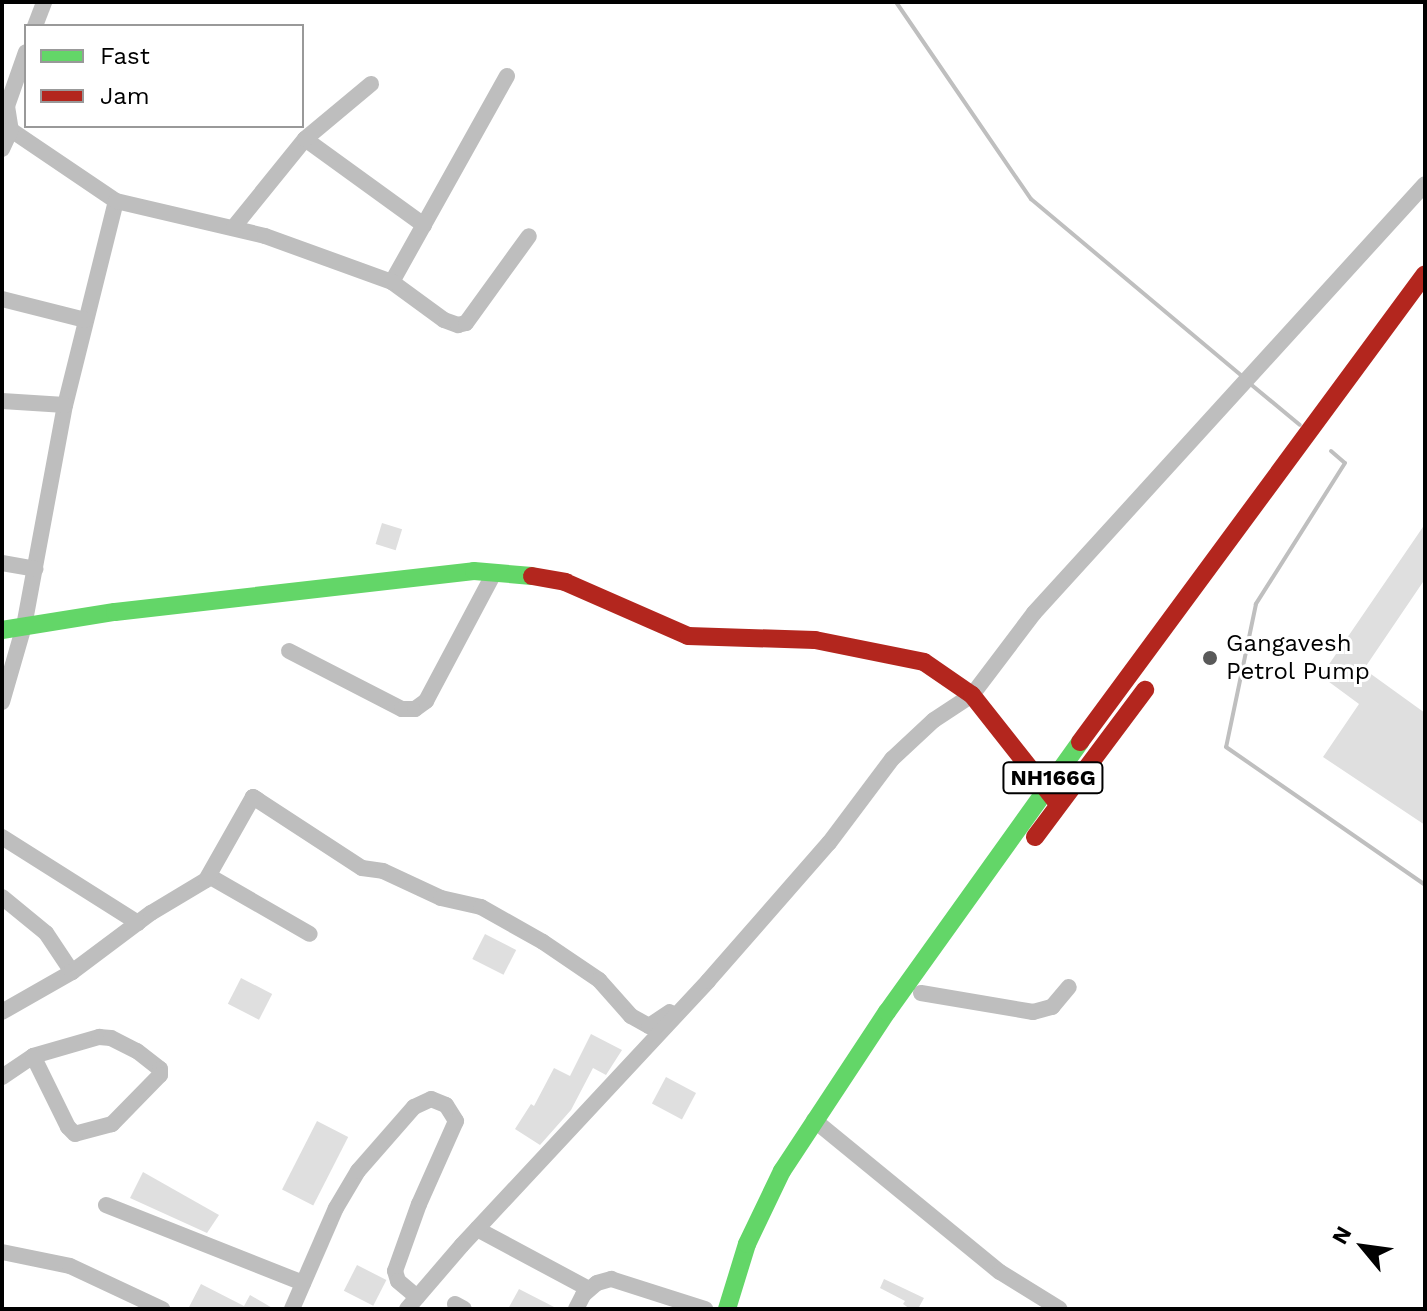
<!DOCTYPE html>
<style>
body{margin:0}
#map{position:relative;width:1427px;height:1311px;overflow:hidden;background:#fff;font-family:"Work Sans",sans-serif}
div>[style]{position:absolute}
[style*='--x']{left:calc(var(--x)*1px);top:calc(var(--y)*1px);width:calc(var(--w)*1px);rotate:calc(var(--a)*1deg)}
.stream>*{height:4px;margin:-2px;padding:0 2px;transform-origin:2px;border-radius:2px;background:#bfbfbf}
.building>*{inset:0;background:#dfdfdf;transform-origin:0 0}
.street>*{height:16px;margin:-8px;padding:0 8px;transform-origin:8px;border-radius:8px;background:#bebebe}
.fast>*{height:18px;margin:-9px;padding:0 9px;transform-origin:9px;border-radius:9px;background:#63d668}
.jam>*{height:18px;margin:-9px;padding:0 9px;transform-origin:9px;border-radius:9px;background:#b3261e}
.dots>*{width:22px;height:22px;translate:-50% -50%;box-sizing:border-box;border:4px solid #fff;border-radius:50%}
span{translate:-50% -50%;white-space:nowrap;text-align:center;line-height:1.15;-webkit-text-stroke:6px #fff;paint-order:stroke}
.shield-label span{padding:2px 6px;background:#fff;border:2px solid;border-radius:6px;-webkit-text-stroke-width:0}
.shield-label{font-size:22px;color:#000;font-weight:700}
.poi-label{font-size:24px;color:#000}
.left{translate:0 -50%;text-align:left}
.frame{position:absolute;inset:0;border:4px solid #000;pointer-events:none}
.legend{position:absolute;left:24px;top:24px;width:280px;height:104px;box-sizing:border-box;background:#fff;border:2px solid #999;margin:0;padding:10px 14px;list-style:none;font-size:24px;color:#000}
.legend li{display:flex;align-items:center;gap:16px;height:40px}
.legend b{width:40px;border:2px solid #999}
.north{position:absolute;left:1323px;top:1207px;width:80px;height:80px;-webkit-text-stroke:6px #fff;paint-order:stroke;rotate:299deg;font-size:22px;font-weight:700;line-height:32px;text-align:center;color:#000}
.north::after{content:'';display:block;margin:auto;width:28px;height:36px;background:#000;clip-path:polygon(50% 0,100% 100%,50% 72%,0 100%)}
</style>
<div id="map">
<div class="stream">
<div style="--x:896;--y:2;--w:239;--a:55.6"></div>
<div style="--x:1031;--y:199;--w:275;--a:40"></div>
<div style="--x:1248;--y:382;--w:67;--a:39.6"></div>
<div style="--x:1331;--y:451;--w:18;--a:41"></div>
<div style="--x:1345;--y:463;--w:167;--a:122.3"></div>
<div style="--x:1256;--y:604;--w:146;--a:101.8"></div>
<div style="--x:1226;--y:747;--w:242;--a:34.7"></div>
</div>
<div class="building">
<div style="left:382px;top:523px;width:21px;height:22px;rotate:17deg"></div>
<div style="clip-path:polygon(1425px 524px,1425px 579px,1364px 669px,1425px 713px,1425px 825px,1323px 757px,1359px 704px,1321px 676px)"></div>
<div style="left:485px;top:934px;width:35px;height:28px;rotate:27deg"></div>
<div style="left:241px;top:978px;width:35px;height:29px;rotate:27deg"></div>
<div style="clip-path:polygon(591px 1034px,622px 1050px,606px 1075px,593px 1068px,571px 1110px,540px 1145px,515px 1129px,531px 1104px,534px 1106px,554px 1068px,570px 1076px)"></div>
<div style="left:666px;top:1077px;width:34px;height:30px;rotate:28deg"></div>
<div style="left:317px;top:1121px;width:35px;height:77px;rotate:27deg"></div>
<div style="clip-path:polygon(143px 1172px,219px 1215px,207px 1233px,130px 1198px)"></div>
<div style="left:357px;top:1265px;width:33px;height:29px;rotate:27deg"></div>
<div style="clip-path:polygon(884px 1279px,924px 1298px,918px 1309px,910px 1309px,903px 1304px,905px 1301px,880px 1288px)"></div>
<div style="clip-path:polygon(201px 1284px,244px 1306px,250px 1295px,274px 1309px,188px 1309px)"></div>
<div style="clip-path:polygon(519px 1289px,558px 1309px,508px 1309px)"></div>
</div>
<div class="street">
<div style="--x:35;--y:26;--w:26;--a:-69"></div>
<div style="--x:507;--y:76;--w:236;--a:119.2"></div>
<div style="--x:392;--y:282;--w:64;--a:36.2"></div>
<div style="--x:444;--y:320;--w:15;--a:20"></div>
<div style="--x:458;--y:325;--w:8;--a:-14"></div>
<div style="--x:466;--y:323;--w:107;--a:-54.1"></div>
<div style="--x:2;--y:102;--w:6;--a:39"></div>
<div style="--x:7;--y:106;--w:24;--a:81"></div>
<div style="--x:11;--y:130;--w:127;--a:34.1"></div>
<div style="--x:116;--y:201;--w:210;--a:104"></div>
<div style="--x:65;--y:405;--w:225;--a:100.5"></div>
<div style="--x:24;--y:626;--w:79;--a:106.1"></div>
<div style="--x:7;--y:106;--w:57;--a:-70.6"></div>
<div style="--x:305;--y:139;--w:147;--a:35.9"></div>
<div style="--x:2;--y:149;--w:21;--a:-65"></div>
<div style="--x:116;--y:201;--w:153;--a:13.2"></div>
<div style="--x:265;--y:236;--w:135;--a:19.9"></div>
<div style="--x:233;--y:228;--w:114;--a:-51"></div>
<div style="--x:305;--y:139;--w:86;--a:-39.8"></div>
<div style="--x:2;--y:299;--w:86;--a:14.2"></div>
<div style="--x:2;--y:401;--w:63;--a:3.6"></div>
<div style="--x:2;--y:563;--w:34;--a:10"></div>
<div style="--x:289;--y:651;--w:127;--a:27.2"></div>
<div style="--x:402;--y:709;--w:13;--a:0"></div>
<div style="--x:415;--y:709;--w:14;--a:-36"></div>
<div style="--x:426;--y:701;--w:145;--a:-62"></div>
<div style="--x:258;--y:800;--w:6;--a:-149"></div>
<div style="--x:253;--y:797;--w:130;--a:33.1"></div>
<div style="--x:362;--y:868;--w:21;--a:8"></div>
<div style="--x:383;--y:871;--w:64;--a:25"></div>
<div style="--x:441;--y:898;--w:41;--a:12.7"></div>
<div style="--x:481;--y:907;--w:71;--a:29.4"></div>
<div style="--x:543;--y:942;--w:68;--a:34.2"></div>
<div style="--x:599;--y:980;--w:48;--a:48.4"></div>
<div style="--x:631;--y:1016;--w:21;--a:29"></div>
<div style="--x:649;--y:1026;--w:25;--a:-34"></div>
<div style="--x:2;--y:837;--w:161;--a:32.3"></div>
<div style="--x:209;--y:876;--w:116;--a:29.9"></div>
<div style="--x:2;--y:897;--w:57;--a:39.3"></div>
<div style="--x:46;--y:933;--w:47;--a:56.3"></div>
<div style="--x:72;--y:972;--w:81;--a:150.3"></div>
<div style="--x:72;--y:972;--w:99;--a:-36.8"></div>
<div style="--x:151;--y:913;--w:64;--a:-31"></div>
<div style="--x:206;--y:880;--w:95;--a:-60.5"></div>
<div style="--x:921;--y:993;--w:114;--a:9.6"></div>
<div style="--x:1033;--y:1012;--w:20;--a:-15"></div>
<div style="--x:1052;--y:1007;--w:26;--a:-50"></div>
<div style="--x:2;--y:1077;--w:37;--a:-34"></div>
<div style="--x:33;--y:1056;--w:69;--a:-16.1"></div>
<div style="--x:99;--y:1037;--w:12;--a:5"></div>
<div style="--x:111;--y:1038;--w:29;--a:27"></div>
<div style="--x:137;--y:1051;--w:29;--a:38"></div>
<div style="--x:160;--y:1069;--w:6;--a:90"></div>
<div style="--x:160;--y:1075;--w:69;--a:134.4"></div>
<div style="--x:112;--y:1124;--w:38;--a:165"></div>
<div style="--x:75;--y:1134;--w:10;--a:-135"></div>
<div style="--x:68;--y:1127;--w:79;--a:-116.2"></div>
<div style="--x:814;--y:1120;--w:240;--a:39.3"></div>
<div style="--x:1000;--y:1272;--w:70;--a:31.7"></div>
<div style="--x:106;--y:1205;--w:212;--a:21.6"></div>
<div style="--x:477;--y:1229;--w:127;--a:28.2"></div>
<div style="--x:2;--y:1252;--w:69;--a:11.6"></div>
<div style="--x:70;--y:1266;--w:102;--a:25.1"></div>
<div style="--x:455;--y:1304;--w:10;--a:29"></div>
<div style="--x:292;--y:1309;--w:110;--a:-66.5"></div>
<div style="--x:336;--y:1208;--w:43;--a:-59.3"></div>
<div style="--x:358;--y:1171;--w:85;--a:-48.8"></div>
<div style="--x:414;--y:1107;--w:19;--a:-25"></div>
<div style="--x:431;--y:1099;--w:16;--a:22"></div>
<div style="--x:446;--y:1105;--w:19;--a:58"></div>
<div style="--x:456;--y:1121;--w:91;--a:114"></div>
<div style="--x:419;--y:1204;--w:71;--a:109.7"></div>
<div style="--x:395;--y:1271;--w:10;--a:73"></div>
<div style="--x:398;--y:1281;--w:25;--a:40"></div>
<div style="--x:407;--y:1309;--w:84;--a:-49.3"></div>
<div style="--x:462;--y:1245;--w:361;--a:-47"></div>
<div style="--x:708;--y:981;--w:184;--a:-48.8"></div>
<div style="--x:829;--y:843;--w:105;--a:-53.1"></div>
<div style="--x:892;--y:759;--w:57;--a:-42.9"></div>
<div style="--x:934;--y:720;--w:45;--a:-33.3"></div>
<div style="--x:972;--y:695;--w:103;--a:-52.9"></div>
<div style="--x:1034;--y:613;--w:580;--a:-47.65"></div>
<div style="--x:576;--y:1309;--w:16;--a:-63"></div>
<div style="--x:583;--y:1295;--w:18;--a:-41"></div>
<div style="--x:597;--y:1283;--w:15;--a:-16"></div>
<div style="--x:611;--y:1279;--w:99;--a:17.7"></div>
</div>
<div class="fast">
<div style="--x:2;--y:630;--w:114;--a:-9.1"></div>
<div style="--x:115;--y:612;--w:361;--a:-6.5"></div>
<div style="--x:474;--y:571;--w:58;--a:4.9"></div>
<div style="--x:727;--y:1309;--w:68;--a:-72.9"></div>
<div style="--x:747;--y:1244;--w:81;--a:-64.4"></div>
<div style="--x:782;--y:1171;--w:191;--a:-56.6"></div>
<div style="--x:887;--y:1012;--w:332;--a:-54.4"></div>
</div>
<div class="jam">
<div style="--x:532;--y:576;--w:34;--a:10"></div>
<div style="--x:565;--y:582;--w:134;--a:23.7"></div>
<div style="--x:688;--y:636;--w:127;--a:1.8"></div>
<div style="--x:815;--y:640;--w:111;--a:11.4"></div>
<div style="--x:924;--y:662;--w:58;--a:34.5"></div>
<div style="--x:972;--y:695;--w:134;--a:51.7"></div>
<div style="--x:1080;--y:742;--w:581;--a:-53.6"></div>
<div style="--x:1035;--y:837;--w:184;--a:-53.2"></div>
</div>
<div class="dots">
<div style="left:1210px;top:658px;background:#595959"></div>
</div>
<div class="shield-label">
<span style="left:1053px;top:778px">NH166G</span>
</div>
<div class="poi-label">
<span class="left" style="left:1226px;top:658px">Gangavesh<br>Petrol Pump</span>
</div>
<div class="frame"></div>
<ul class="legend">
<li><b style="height:10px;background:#63d668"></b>Fast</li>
<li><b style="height:10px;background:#b3261e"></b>Jam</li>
</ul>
<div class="north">N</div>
</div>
